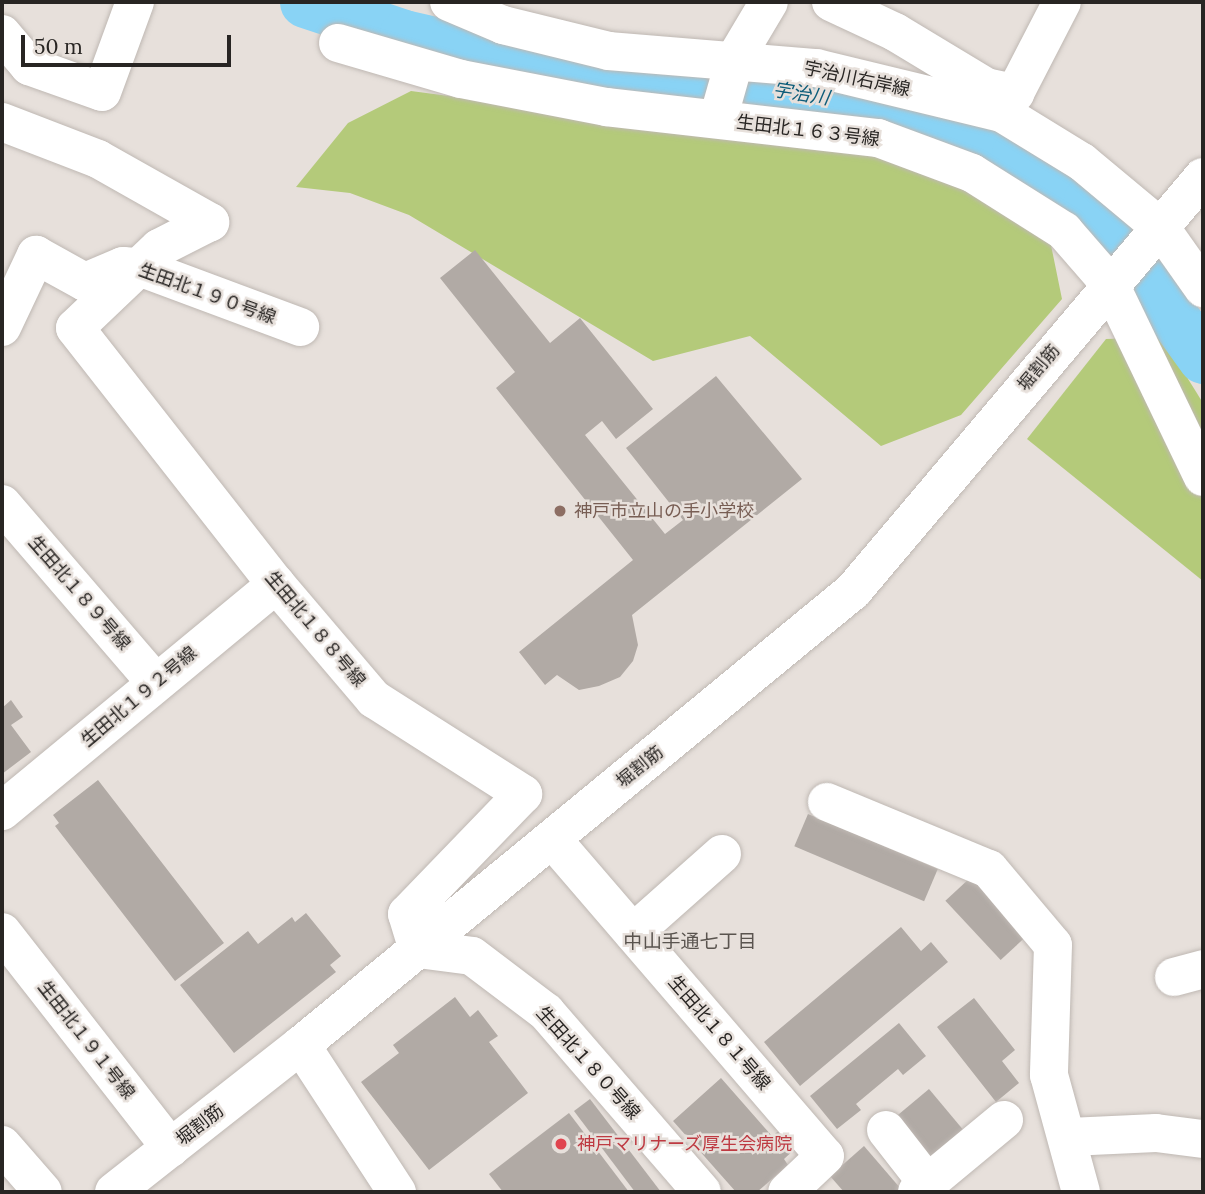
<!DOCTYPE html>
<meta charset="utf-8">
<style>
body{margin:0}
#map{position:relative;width:1205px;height:1194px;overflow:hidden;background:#e7e0db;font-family:Lora,"Noto Sans JP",serif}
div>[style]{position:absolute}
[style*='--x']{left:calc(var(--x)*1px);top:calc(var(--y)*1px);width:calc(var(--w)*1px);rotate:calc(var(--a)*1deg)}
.green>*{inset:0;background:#b4ca7a}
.stream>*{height:9px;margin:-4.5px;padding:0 4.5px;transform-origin:4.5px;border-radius:4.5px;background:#89d3f5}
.river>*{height:51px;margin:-25.5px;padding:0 25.5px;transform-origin:25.5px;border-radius:25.5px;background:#89d3f5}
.building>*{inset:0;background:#b1aaa5;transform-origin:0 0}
.roads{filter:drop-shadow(0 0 2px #bfb8b3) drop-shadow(0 0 2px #bfb8b3)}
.minor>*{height:38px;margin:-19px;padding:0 19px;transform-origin:19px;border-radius:19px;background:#fff}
.dots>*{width:19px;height:19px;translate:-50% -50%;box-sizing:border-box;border:4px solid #e7e0db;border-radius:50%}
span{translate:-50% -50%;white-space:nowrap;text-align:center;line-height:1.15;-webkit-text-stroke:5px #e7e0db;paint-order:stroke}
.street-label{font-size:18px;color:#282523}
.education-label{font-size:18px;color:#785e54}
.left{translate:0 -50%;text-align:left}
.health-label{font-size:18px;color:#be3a42}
.water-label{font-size:19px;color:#0e5d7a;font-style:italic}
.neighbourhood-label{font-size:19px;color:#5a544f}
.frame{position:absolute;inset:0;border:4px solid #282523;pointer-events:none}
.scale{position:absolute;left:21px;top:35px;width:210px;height:32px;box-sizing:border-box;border:4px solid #282523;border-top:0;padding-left:9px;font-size:21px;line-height:24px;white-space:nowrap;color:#282523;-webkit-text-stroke:5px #e7e0db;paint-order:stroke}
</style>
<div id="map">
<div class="green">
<div style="clip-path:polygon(411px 91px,879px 153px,951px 176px,1051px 245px,1062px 299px,961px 415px,881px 446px,750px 336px,653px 361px,409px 215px,350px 193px,296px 187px,348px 123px)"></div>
<div style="clip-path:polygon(1162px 337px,1203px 403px,1203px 581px,1027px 439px,1106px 339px)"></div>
</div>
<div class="stream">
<div style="--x:321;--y:9;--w:8;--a:-60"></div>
</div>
<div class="river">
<div style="--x:305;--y:2;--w:104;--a:18.4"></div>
<div style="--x:404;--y:35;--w:134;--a:12.9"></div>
<div style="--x:535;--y:65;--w:54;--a:8.6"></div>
<div style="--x:588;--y:73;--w:145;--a:3.9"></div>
<div style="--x:733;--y:83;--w:121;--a:9"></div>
<div style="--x:853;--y:102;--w:106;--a:13.6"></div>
<div style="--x:956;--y:127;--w:67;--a:23.9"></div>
<div style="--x:1017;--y:154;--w:85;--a:32.6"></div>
<div style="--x:1089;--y:200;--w:195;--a:54.2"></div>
</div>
<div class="building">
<div style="clip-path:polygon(475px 250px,550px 343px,580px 318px,653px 409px,616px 439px,602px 421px,585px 435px,665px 534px,683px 520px,626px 448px,716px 376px,802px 479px,632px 615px,638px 645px,633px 661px,620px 677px,599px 686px,579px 690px,557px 675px,545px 685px,519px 652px,633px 560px,496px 388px,515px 372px,440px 278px)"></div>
<div style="clip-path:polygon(11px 700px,23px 717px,11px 725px,31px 752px,2px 774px,2px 708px)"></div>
<div style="clip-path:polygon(98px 780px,224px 943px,175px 981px,55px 826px,59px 823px,53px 815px)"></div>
<div style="left:808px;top:814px;width:141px;height:35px;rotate:23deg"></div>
<div style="left:971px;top:877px;width:81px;height:35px;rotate:47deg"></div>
<div style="clip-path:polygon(306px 913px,341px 956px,330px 965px,336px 972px,234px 1053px,180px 985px,248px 931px,258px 944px,292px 917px,295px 922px)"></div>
<div style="clip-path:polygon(901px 927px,921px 951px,931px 942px,948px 962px,800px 1086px,764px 1042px)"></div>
<div style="clip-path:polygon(455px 997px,470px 1017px,478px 1010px,498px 1036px,489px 1042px,528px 1093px,429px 1170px,361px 1082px,399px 1053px,393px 1045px)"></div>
<div style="clip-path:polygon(974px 998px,1015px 1050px,1002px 1061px,1019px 1083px,996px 1102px,937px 1027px)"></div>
<div style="clip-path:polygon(899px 1023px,926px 1056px,903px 1075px,898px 1069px,856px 1104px,861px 1110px,837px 1129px,810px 1096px)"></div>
<div style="clip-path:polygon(721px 1078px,772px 1136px,780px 1130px,796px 1148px,784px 1159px,788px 1165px,757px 1192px,736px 1192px,673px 1121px)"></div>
<div style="left:929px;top:1089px;width:55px;height:48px;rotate:50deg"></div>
<div style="clip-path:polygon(590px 1099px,661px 1192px,635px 1192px,574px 1111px)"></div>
<div style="clip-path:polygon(569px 1113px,629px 1192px,503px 1192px,489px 1174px)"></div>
<div style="clip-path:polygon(864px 1146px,901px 1189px,896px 1192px,844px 1192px,830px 1176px)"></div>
</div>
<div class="roads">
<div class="minor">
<div style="--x:449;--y:2;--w:59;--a:23.1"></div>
<div style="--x:503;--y:25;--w:109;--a:13.8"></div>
<div style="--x:609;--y:51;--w:208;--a:4.7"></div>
<div style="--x:816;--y:68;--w:191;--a:13.6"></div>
<div style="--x:1002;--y:113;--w:94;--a:31.5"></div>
<div style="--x:1082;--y:162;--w:102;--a:39.8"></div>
<div style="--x:1160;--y:227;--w:75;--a:54.8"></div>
<div style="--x:831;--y:2;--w:71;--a:25.1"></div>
<div style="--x:895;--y:32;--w:106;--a:31.1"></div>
<div style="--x:986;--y:87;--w:30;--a:12"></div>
<div style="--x:1015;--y:93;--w:102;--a:-62.7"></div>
<div style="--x:2;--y:34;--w:42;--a:49.8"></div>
<div style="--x:29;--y:66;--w:77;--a:19.6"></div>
<div style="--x:102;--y:92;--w:96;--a:-69.9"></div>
<div style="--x:338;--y:43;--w:128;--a:16.3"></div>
<div style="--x:461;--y:79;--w:148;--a:10.9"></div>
<div style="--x:606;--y:107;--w:274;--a:6.5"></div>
<div style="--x:878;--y:138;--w:100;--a:20.4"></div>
<div style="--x:972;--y:173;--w:109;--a:32.2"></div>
<div style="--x:1064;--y:231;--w:70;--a:49"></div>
<div style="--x:1110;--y:284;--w:214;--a:64.3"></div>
<div style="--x:718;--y:119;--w:62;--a:-74.2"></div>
<div style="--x:735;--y:59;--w:66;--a:-59.2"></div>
<div style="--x:2;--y:122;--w:103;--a:21.1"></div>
<div style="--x:98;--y:159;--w:129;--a:29.4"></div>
<div style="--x:210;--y:222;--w:57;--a:153"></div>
<div style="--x:159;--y:248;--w:116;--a:136.4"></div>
<div style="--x:75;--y:328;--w:325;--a:51.9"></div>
<div style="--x:276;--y:584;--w:151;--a:49.6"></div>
<div style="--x:374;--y:699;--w:177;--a:32.5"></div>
<div style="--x:523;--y:794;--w:167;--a:134"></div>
<div style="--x:407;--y:914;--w:37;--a:73"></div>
<div style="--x:418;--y:949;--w:54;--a:7.4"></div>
<div style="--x:472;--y:956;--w:93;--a:37.1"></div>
<div style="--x:546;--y:1012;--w:238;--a:49.1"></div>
<div style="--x:2;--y:327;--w:80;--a:-64.7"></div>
<div style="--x:36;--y:255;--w:56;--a:28.9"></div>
<div style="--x:85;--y:282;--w:41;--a:-22.8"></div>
<div style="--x:123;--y:266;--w:16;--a:4"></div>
<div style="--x:139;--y:267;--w:172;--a:20.4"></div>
<div style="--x:2;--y:504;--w:236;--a:49.3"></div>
<div style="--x:827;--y:802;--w:175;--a:22.5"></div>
<div style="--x:989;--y:869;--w:99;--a:49.9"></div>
<div style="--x:1053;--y:945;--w:130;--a:91.8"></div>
<div style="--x:1049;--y:1075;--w:121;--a:74.7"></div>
<div style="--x:2;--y:811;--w:356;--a:-39.6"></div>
<div style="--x:552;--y:839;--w:418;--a:49.3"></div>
<div style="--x:825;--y:1156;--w:52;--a:136.5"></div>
<div style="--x:2;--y:932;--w:274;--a:52"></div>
<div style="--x:633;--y:933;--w:119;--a:-41.6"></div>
<div style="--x:1174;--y:977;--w:30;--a:-15"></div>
<div style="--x:301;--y:1045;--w:176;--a:56.9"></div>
<div style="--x:886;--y:1130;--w:68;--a:52.1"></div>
<div style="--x:1069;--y:1137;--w:87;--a:-2.6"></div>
<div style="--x:1156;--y:1133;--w:47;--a:7.3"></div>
<div style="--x:2;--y:1145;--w:62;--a:48.9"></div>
<div style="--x:114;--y:1192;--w:238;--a:-38.2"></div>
<div style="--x:301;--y:1045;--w:715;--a:-39.44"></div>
<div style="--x:853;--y:591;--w:542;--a:-49.79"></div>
<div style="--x:917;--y:1192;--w:113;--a:-39.6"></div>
</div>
</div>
<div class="dots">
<div style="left:560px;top:511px;background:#8d6e63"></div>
<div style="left:561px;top:1144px;background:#e0444e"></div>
</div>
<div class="street-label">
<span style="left:857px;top:79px;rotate:12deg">宇治川右岸線</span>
<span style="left:808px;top:131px;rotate:7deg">生田北１６３号線</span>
<span style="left:207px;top:294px;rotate:20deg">生田北１９０号線</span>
<span style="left:1039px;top:368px;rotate:-50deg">堀割筋</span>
<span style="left:79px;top:593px;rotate:49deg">生田北１８９号線</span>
<span style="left:315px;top:629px;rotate:50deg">生田北１８８号線</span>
<span style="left:139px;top:697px;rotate:-40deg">生田北１９２号線</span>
<span style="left:640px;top:767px;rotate:-39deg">堀割筋</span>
<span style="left:719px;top:1033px;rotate:49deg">生田北１８１号線</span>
<span style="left:86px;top:1040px;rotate:52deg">生田北１９１号線</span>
<span style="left:588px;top:1063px;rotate:48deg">生田北１８０号線</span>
<span style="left:200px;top:1125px;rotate:-38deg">堀割筋</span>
</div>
<div class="education-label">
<span class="left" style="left:574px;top:511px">神戸市立山の手小学校</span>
</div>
<div class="health-label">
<span class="left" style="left:577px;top:1144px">神戸マリナーズ厚生会病院</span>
</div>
<div class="water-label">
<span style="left:801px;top:94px;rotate:9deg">宇治川</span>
</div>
<div class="neighbourhood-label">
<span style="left:690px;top:942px">中山手通七丁目</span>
</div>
<div class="frame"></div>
<div class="scale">50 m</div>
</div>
